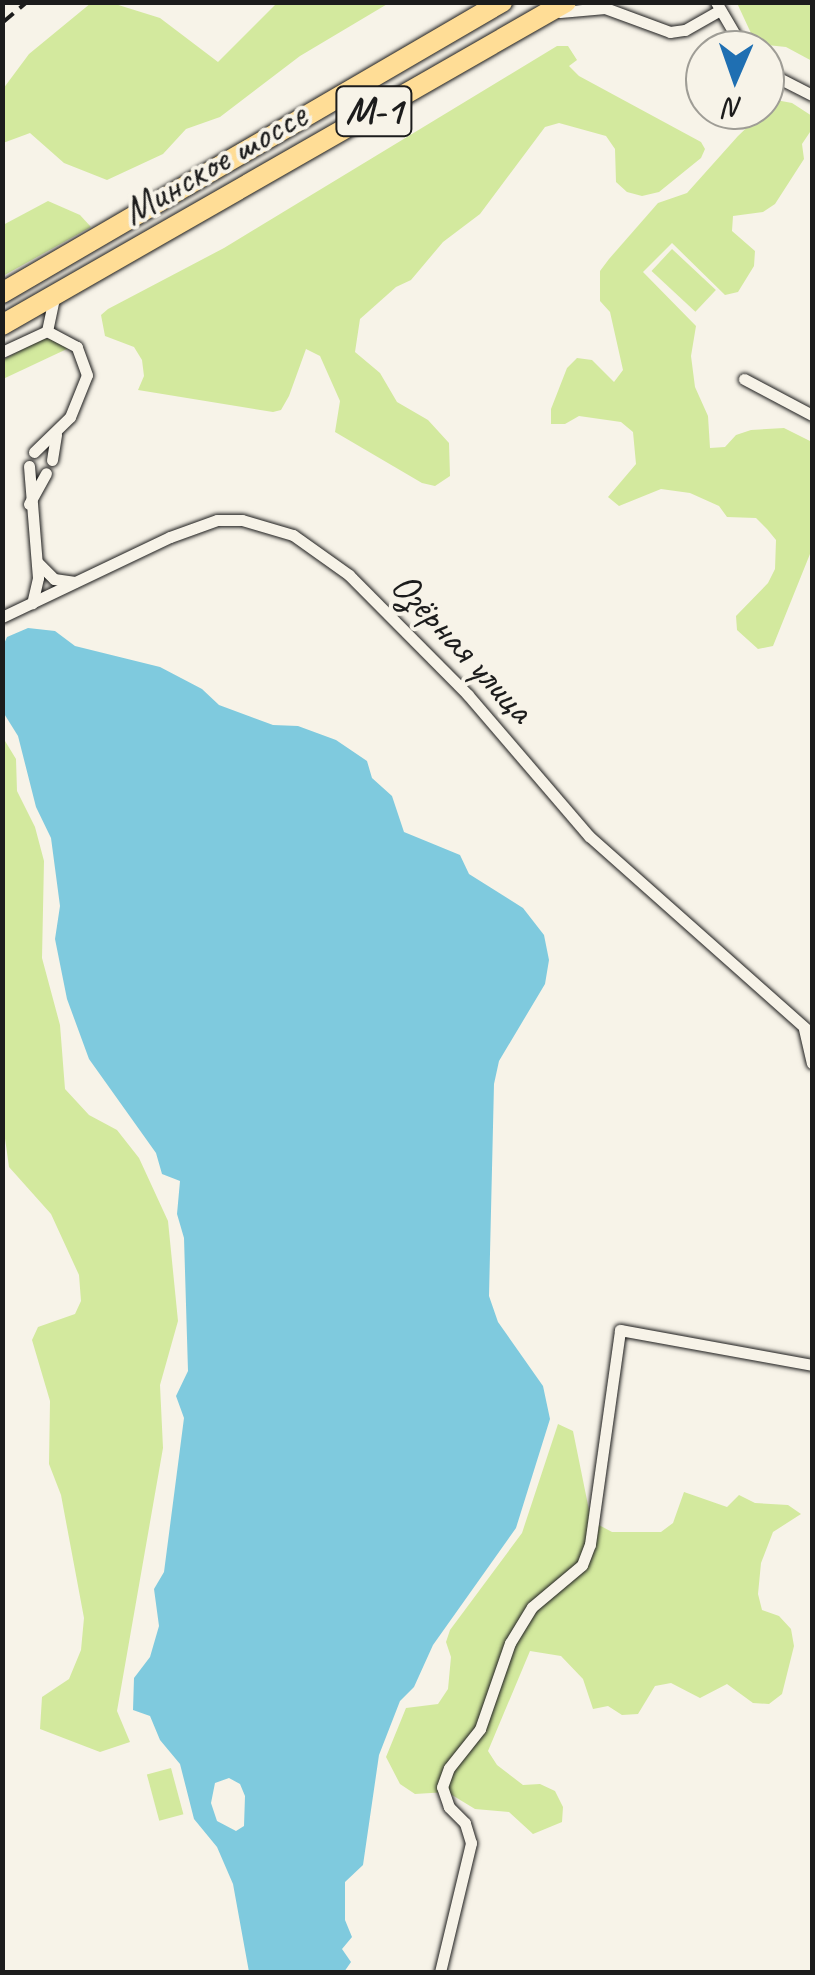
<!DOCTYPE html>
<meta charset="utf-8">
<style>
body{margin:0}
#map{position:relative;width:815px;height:1975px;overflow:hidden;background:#f7f3e8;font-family:Caveat,sans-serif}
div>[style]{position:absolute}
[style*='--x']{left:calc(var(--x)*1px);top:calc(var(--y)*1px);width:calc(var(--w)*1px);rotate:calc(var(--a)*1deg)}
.green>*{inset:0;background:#d3e99e;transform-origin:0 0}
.water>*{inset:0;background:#7fcade}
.roads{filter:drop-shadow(0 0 2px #1c1c1c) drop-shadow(0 0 2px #1c1c1c)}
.minor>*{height:11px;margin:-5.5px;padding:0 5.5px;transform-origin:5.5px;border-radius:5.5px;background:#f7f3e8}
.trunk>*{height:20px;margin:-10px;padding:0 10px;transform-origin:10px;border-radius:10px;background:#ffdd96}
.rail>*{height:4px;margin-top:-2px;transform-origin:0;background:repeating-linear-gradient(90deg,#1c1c1c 0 15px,transparent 0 23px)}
span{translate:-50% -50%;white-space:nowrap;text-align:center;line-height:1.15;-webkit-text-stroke:8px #f7f3e8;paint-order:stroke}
.shield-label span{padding:2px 8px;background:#f7f3e8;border:2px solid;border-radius:8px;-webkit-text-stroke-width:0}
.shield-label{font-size:38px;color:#1c1c1c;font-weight:700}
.street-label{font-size:40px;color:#1c1c1c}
.frame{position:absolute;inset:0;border:5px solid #1c1c1c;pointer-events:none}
.north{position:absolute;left:685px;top:30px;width:100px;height:100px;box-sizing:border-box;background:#f7f3e8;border:2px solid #9f9d96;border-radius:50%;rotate:182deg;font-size:28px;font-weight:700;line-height:40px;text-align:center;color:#1c1c1c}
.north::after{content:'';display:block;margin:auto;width:35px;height:45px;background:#1f6fb2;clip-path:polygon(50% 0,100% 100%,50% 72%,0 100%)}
</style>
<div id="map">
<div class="green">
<div style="clip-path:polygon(91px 3px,112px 3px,160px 18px,218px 62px,277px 3px,389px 3px,300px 56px,220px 117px,186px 129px,163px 154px,107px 180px,64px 163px,30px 133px,3px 143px,3px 89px,29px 54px)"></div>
<div style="clip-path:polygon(737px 3px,812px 3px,812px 61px,786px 47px,756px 44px)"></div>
<div style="clip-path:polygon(557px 46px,568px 46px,577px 60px,569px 66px,579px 76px,701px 142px,705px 149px,701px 158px,659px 192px,642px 196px,627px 192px,616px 182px,615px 149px,606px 136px,559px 123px,545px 127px,480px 214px,443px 242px,411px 280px,396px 287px,360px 319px,355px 352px,380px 373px,397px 402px,428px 420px,449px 443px,450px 476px,435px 486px,422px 483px,335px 432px,340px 401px,320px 356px,306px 349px,289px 396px,281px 410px,273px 412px,138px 390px,144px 376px,142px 360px,134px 347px,105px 336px,101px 315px,108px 309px,224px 248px)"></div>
<div style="clip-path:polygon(776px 100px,792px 103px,812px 116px,812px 129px,802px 144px,804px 159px,775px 204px,763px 212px,733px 216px,732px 231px,755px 251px,754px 266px,738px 292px,725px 295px,672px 243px,643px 272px,696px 326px,691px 356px,695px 387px,708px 416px,710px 448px,725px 447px,736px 435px,751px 430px,784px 428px,812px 442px,812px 549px,773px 646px,758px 649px,737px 630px,736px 616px,768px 583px,775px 569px,776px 540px,767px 529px,756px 518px,727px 517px,719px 506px,690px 493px,661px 489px,619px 506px,608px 497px,636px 464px,633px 432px,621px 422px,579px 416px,565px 424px,551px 424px,551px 409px,567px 368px,577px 358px,592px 360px,614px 382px,623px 370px,610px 312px,600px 301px,600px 271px,609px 259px,658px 203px,687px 193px,738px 136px)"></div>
<div style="clip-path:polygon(48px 201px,80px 215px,91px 227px,3px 276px,3px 225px)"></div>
<div style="left:672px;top:249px;width:60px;height:30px;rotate:43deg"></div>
<div style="clip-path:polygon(41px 339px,54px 339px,69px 348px,3px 379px,3px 360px)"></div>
<div style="clip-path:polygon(2px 736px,16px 759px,17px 791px,35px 827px,44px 861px,42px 958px,60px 1025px,65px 1089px,89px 1115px,117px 1130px,139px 1158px,168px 1221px,178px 1321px,160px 1385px,163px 1448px,117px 1711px,130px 1742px,100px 1752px,40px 1729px,42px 1697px,69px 1679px,81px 1650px,84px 1618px,61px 1495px,49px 1464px,50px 1401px,32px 1340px,38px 1327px,75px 1314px,81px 1301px,79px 1275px,51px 1214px,9px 1167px,2px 1117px)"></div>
<div style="clip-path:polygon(558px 1424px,573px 1431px,589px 1510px,597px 1524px,612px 1532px,661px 1532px,673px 1523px,684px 1492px,727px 1507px,739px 1495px,755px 1503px,788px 1505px,801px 1514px,773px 1532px,761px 1563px,758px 1594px,762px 1610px,779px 1616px,791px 1629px,794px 1646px,782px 1694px,769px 1704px,753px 1703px,727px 1684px,700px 1698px,671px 1683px,655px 1686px,638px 1714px,622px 1715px,608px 1706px,593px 1709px,583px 1679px,561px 1656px,530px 1651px,488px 1751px,497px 1765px,523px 1785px,540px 1784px,555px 1791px,563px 1807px,562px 1822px,533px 1834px,509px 1812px,475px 1809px,447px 1792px,415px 1794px,400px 1784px,386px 1757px,406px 1708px,438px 1704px,448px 1689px,451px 1657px,446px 1642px,450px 1630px,522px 1533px)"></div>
<div style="left:171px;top:1768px;width:48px;height:25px;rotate:75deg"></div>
</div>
<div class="water">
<div style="clip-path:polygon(evenodd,28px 628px,55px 631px,75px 646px,160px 667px,202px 689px,219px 705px,273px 725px,298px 726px,336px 740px,367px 761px,372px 778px,392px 796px,404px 832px,460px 855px,469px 874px,523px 908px,544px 935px,549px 960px,545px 984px,499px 1061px,494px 1084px,489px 1296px,498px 1322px,543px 1386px,550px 1419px,516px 1528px,433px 1645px,414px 1687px,400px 1701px,379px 1755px,363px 1865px,345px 1882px,345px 1920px,352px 1937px,342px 1949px,351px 1962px,344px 1972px,249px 1972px,233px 1884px,217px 1847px,194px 1819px,180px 1764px,160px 1740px,150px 1716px,133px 1710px,134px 1678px,150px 1657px,159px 1626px,154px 1589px,164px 1572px,184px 1418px,176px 1396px,188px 1371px,184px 1238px,177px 1214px,180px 1181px,162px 1174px,156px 1153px,89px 1059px,67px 999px,55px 939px,60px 906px,51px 838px,36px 807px,18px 736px,3px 712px,3px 646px,7px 637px,28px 628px,229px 1778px,240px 1784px,245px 1796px,244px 1826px,236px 1831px,217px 1821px,211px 1803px,215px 1783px,229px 1778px)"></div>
</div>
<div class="roads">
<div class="minor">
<div style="--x:716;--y:2;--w:56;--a:59.7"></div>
<div style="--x:560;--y:12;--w:45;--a:-5.1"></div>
<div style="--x:605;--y:8;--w:69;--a:20.3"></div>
<div style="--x:670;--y:32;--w:15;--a:-8"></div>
<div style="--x:685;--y:30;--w:40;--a:-29.7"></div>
<div style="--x:765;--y:71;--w:53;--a:27.1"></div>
<div style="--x:2;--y:352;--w:50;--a:-25"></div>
<div style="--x:47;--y:331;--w:35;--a:-78"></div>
<div style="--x:744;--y:379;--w:77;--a:27.9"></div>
<div style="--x:34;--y:452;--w:50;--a:-44.2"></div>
<div style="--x:70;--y:417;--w:45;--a:-68"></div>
<div style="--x:87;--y:375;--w:30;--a:-110"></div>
<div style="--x:77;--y:347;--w:34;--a:-152"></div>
<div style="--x:52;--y:460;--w:26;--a:-81"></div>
<div style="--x:29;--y:466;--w:112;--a:85.4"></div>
<div style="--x:38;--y:578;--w:26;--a:103"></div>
<div style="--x:29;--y:504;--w:35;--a:-61"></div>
<div style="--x:37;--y:562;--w:24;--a:45"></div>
<div style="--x:54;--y:579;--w:21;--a:8"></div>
<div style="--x:2;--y:617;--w:186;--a:-25.5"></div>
<div style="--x:170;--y:537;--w:50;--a:-19.9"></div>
<div style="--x:217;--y:520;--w:25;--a:0"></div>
<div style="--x:242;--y:520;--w:53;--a:16.4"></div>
<div style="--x:293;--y:535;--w:69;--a:35.5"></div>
<div style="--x:349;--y:575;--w:169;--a:45.2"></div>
<div style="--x:468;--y:695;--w:186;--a:49.4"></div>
<div style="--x:589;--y:836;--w:298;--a:41.6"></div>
<div style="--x:804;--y:1029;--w:35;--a:77"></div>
<div style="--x:440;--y:1972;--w:133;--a:-76.5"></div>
<div style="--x:471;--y:1843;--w:21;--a:-107"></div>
<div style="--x:465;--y:1823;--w:23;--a:-135"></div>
<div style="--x:449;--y:1807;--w:21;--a:-109"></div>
<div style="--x:442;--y:1787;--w:20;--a:-70"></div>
<div style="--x:449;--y:1768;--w:50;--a:-51.5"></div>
<div style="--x:480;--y:1729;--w:91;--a:-70.8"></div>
<div style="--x:510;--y:1643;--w:42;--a:-58.6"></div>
<div style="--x:532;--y:1607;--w:65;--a:-40"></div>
<div style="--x:582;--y:1565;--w:22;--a:-69"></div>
<div style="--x:590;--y:1544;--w:216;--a:-82"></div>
<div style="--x:620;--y:1330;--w:195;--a:10.3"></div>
</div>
<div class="trunk">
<div style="--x:2;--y:293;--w:579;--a:-30.2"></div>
<div style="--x:2;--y:325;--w:650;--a:-29.8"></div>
</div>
</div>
<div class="rail">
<div style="--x:2;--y:23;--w:33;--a:-40"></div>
</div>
<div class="shield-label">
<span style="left:374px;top:111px">М-1</span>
</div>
<div class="street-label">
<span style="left:214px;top:163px;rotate:-30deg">Минское шоссе</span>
<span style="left:463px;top:647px;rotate:47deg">Озёрная улица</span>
</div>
<div class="frame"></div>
<div class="north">N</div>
</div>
